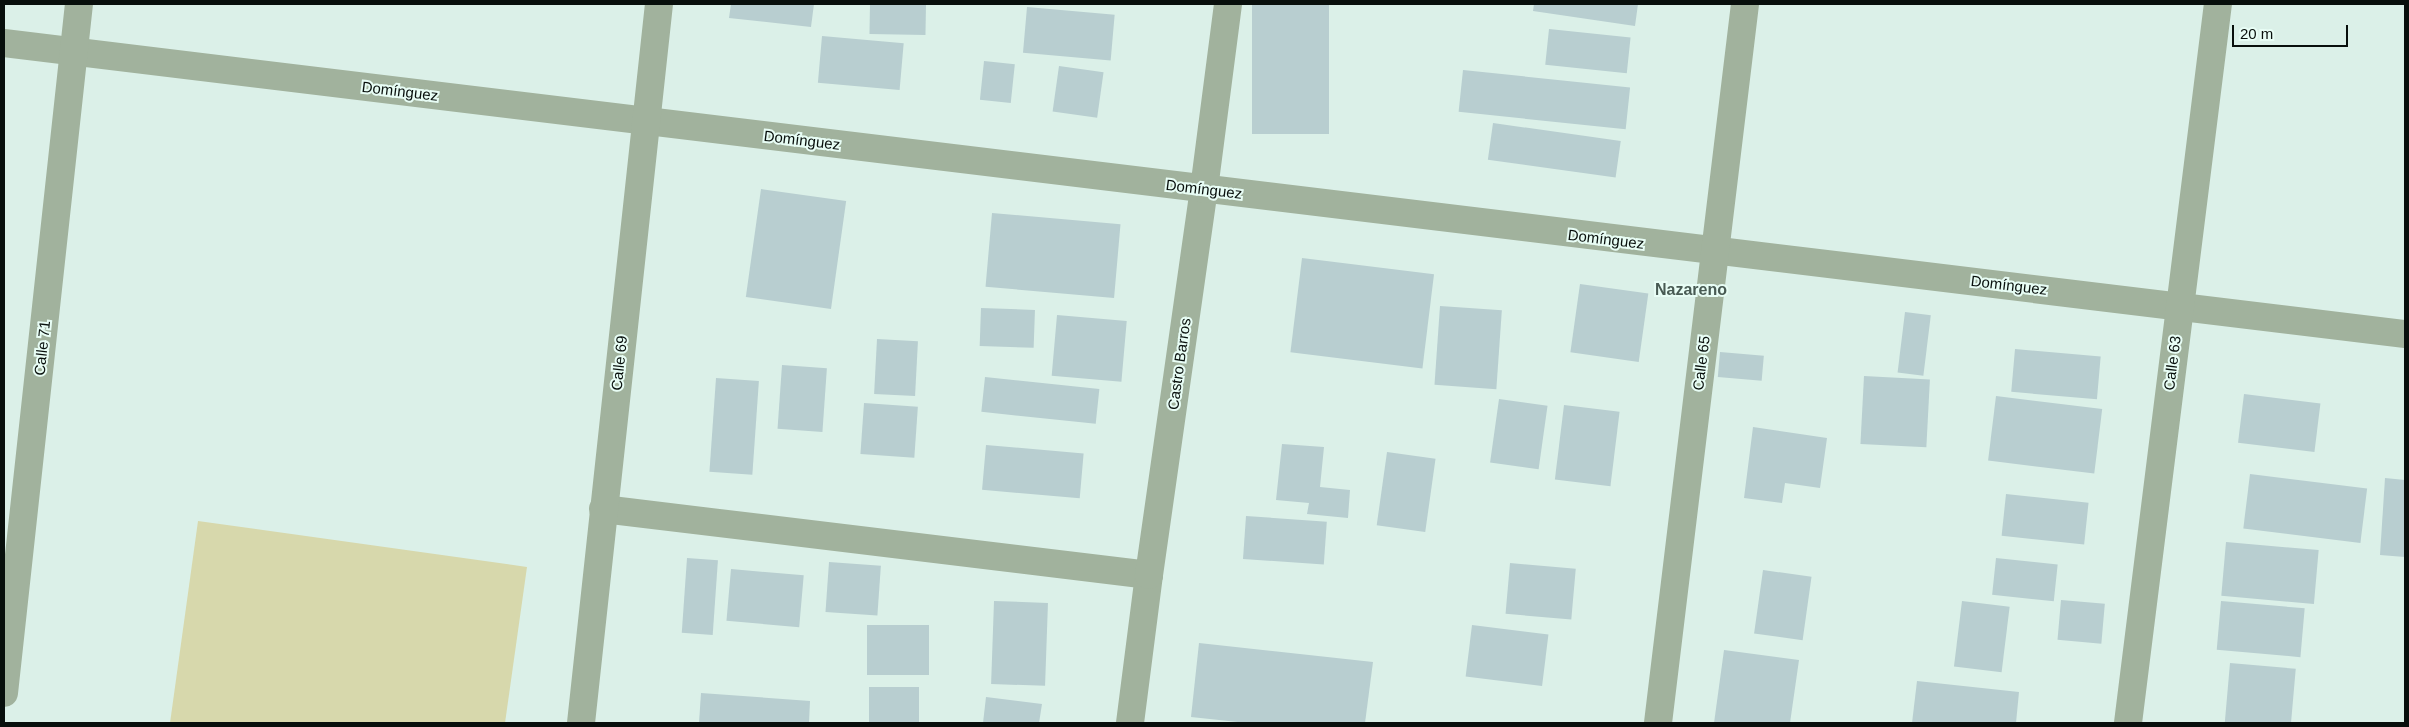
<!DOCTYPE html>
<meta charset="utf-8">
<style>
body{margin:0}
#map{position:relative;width:2409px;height:727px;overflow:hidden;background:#dbf0e8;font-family:Arial,sans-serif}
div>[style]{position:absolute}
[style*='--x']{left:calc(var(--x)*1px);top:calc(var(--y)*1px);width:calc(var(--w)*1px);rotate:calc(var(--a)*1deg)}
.green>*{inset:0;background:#d7d8ac}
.building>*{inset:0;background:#b8ced0;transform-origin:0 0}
.street>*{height:28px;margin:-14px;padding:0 14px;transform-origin:14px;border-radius:14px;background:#a1b29d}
span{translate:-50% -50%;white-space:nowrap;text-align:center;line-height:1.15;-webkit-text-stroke:4px #e8fdf5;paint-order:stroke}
.street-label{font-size:15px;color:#080f0c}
.neighbourhood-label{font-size:16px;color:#485a53;font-weight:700}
.frame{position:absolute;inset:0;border:5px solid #080f0c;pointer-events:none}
.scale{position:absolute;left:2232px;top:25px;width:116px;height:22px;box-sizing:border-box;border:2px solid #080f0c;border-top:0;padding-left:6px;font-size:15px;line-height:18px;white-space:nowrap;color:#080f0c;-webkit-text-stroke:4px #e8fdf5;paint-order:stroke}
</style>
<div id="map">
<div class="green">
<div style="clip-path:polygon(198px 521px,527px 567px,505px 723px,170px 723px)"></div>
</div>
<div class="building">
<div style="clip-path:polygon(731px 4px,814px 4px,811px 27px,729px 18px)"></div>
<div style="left:870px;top:4px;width:56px;height:30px;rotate:1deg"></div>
<div style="left:1252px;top:4px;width:77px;height:130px"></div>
<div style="clip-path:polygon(1534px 4px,1638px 4px,1635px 26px,1533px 11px)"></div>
<div style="left:1027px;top:7px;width:88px;height:46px;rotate:5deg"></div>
<div style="left:1549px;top:29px;width:82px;height:36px;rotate:6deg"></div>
<div style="left:822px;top:36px;width:82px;height:47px;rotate:5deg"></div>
<div style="left:984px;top:61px;width:31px;height:39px;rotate:6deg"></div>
<div style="left:1059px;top:66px;width:45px;height:46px;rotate:8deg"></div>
<div style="left:1463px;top:70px;width:168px;height:42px;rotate:6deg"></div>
<div style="left:1493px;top:123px;width:129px;height:37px;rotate:8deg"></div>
<div style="left:761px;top:189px;width:86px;height:109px;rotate:8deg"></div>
<div style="left:992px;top:213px;width:129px;height:74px;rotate:5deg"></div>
<div style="left:1302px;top:258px;width:133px;height:95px;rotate:7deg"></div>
<div style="left:1580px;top:284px;width:69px;height:69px;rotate:8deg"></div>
<div style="left:1440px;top:306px;width:62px;height:79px;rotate:4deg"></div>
<div style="left:981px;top:308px;width:54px;height:38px;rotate:2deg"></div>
<div style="left:1905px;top:312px;width:26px;height:61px;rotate:7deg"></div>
<div style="left:1057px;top:315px;width:70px;height:61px;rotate:5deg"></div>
<div style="left:877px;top:339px;width:41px;height:55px;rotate:3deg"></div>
<div style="left:2015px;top:349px;width:86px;height:43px;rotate:5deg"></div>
<div style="left:1720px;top:352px;width:44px;height:25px;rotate:5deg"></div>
<div style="left:782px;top:365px;width:45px;height:64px;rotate:4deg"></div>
<div style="left:1864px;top:376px;width:66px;height:68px;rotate:3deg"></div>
<div style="left:985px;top:377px;width:115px;height:35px;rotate:6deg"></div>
<div style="left:716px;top:378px;width:43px;height:94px;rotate:4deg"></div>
<div style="left:2244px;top:394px;width:77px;height:49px;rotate:7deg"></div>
<div style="left:1996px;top:396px;width:107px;height:65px;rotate:7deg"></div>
<div style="left:1499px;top:399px;width:49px;height:64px;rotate:8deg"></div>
<div style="left:864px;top:403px;width:54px;height:51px;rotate:4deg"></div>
<div style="left:1564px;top:405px;width:56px;height:75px;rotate:7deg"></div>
<div style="clip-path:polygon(1753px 427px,1827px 438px,1820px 488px,1785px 483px,1782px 503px,1744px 498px)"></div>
<div style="clip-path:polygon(1282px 444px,1324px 447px,1320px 487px,1350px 490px,1348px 518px,1307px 514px,1309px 503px,1276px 500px)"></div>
<div style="left:986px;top:445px;width:98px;height:45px;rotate:5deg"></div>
<div style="left:1387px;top:452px;width:49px;height:74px;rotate:8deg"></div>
<div style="left:2250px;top:474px;width:118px;height:55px;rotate:7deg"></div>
<div style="clip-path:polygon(2385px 478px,2405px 480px,2405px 557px,2380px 555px)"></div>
<div style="left:2006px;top:494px;width:83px;height:42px;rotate:6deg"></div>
<div style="left:1246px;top:516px;width:81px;height:43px;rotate:4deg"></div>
<div style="left:2226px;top:542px;width:93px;height:54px;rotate:5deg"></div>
<div style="left:687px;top:558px;width:31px;height:75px;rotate:4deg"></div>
<div style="left:1996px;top:558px;width:62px;height:37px;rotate:6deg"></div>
<div style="left:829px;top:562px;width:52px;height:50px;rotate:4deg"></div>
<div style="left:1510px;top:563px;width:66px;height:51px;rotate:5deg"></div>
<div style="left:731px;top:569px;width:73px;height:52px;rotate:5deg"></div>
<div style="left:1763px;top:570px;width:49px;height:64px;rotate:8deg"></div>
<div style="left:2061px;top:600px;width:44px;height:40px;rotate:5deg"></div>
<div style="left:994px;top:601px;width:54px;height:83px;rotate:2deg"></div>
<div style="left:1962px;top:601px;width:48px;height:66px;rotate:7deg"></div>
<div style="left:2221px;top:601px;width:84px;height:49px;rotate:5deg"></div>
<div style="left:867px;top:625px;width:62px;height:50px"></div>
<div style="left:1472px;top:625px;width:77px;height:52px;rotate:7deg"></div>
<div style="clip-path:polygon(1199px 643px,1373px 662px,1365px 723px,1247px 723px,1191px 717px)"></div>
<div style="clip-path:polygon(1724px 650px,1799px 660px,1790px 723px,1714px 723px)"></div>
<div style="left:2230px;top:663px;width:66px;height:60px;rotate:5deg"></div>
<div style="clip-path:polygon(1917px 681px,2019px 692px,2016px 723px,1912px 723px)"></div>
<div style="left:919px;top:687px;width:36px;height:50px;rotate:90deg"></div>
<div style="clip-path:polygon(701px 693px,810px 701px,809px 723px,699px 723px)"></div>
<div style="clip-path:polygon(986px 697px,1042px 704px,1039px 723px,983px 723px)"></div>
</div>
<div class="street">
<div style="--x:4;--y:43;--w:2419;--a:6.91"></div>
<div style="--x:603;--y:509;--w:550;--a:6.89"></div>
<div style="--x:4;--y:693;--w:693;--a:-83.79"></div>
<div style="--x:581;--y:723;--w:723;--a:-83.81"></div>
<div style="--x:1130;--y:723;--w:149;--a:-82.7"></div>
<div style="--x:1149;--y:575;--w:390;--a:-81.9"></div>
<div style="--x:1204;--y:189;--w:187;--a:-82.6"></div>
<div style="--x:1658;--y:723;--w:724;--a:-83.1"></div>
<div style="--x:2128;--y:723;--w:725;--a:-82.87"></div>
</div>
<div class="street-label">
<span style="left:400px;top:91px;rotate:7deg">Domínguez</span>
<span style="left:802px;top:140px;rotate:7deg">Domínguez</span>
<span style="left:1204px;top:189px;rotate:7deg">Domínguez</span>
<span style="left:1606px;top:239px;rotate:7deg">Domínguez</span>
<span style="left:2009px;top:285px;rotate:7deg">Domínguez</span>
<span style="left:42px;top:348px;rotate:-84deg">Calle 71</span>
<span style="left:619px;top:363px;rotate:-84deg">Calle 69</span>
<span style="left:1701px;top:363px;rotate:-83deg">Calle 65</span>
<span style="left:2172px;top:363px;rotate:-83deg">Calle 63</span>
<span style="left:1179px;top:364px;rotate:-82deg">Castro Barros</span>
</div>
<div class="neighbourhood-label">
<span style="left:1691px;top:290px">Nazareno</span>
</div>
<div class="frame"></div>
<div class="scale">20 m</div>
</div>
